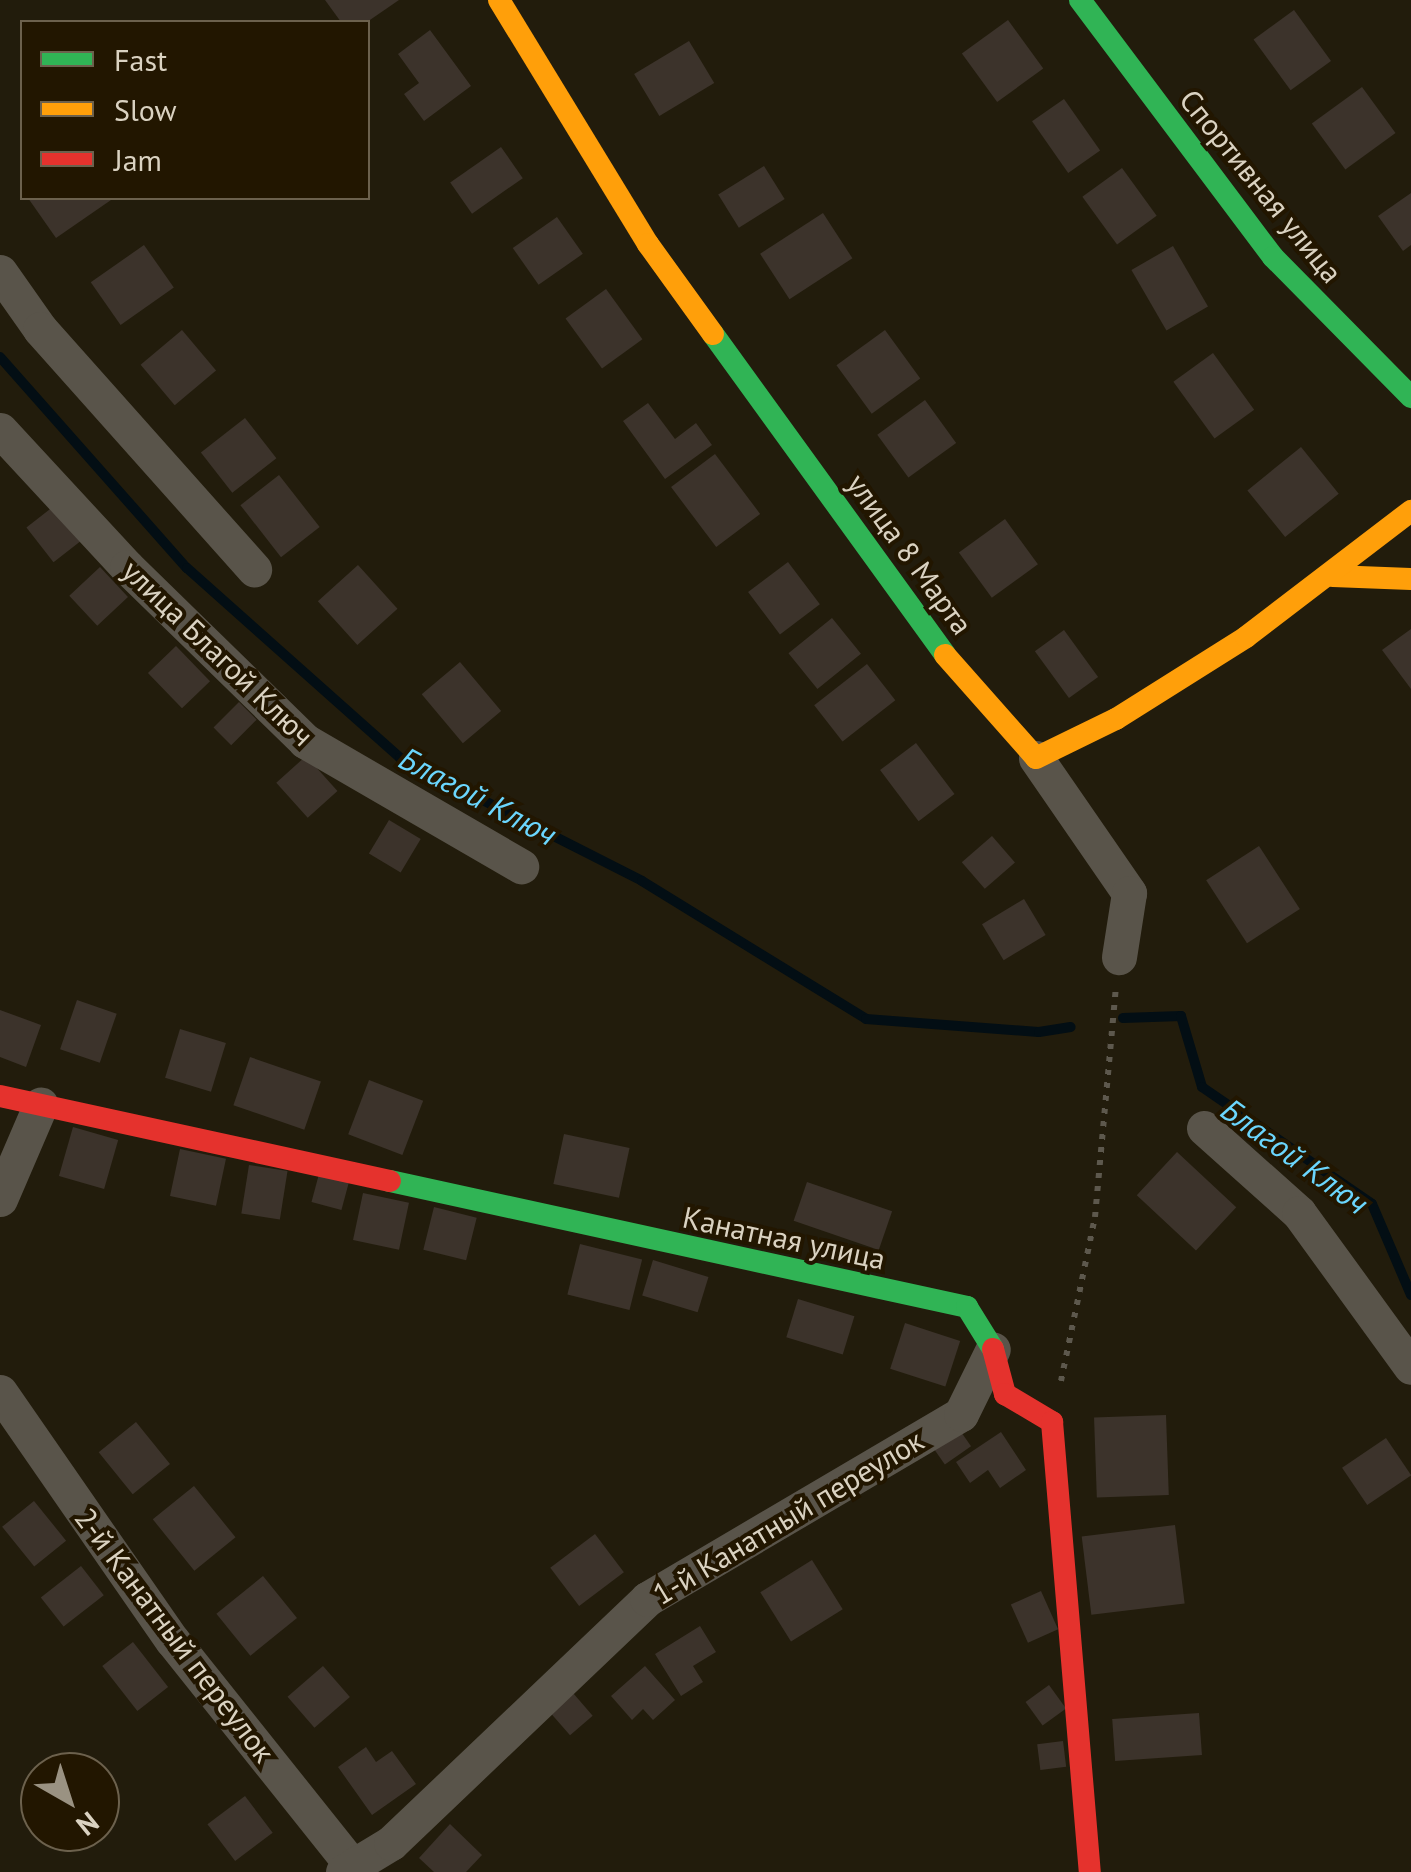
<!DOCTYPE html>
<meta charset="utf-8">
<style>
body{margin:0}
#map{position:relative;width:1411px;height:1872px;overflow:hidden;background:#221c0c;font-family:"PT Sans",sans-serif}
div>[style]{position:absolute}
[style*='--x']{left:calc(var(--x)*1px);top:calc(var(--y)*1px);width:calc(var(--w)*1px);rotate:calc(var(--a)*1deg)}
.stream>*{height:10px;margin:-5px;padding:0 5px;transform-origin:5px;border-radius:5px;background:#030e14}
.building>*{inset:0;background:#3c332b;transform-origin:0 0}
.path>*{height:6px;margin-top:-3px;transform-origin:0;background:repeating-linear-gradient(90deg,#5d584d 0 5px,transparent 0 13px)}
.street>*{height:35px;margin:-17.5px;padding:0 17.5px;transform-origin:17.5px;border-radius:17.5px;background:#59544a}
.fast>*{height:22px;margin:-11px;padding:0 11px;transform-origin:11px;border-radius:11px;background:#30b455}
.slow>*{height:22px;margin:-11px;padding:0 11px;transform-origin:11px;border-radius:11px;background:#ff9f0a}
.jam>*{height:22px;margin:-11px;padding:0 11px;transform-origin:11px;border-radius:11px;background:#e5322d}
span{translate:-50% -50%;white-space:nowrap;text-align:center;line-height:1.15;-webkit-text-stroke:8px #221600;paint-order:stroke}
.street-label{font-size:30px;color:#dad2c1}
.water-label{font-size:32px;color:#6bd6fd;font-style:italic}
.legend{position:absolute;left:20px;top:20px;width:350px;height:180px;box-sizing:border-box;background:#221600;border:2px solid #6c614d;margin:0;padding:12px 18px;list-style:none;font-size:30px;color:#dad2c1}
.legend li{display:flex;align-items:center;gap:20px;height:50px}
.legend b{width:50px;border:2px solid #6c614d}
.north{position:absolute;left:20px;top:1752px;width:100px;height:100px;box-sizing:border-box;background:#221600;border:2px solid #6c614d;border-radius:50%;rotate:141deg;font-size:28px;font-weight:700;line-height:40px;text-align:center;color:#dad2c1}
.north::after{content:'';display:block;margin:auto;width:35px;height:45px;background:#9a9282;clip-path:polygon(50% 0,100% 100%,50% 72%,0 100%)}
</style>
<div id="map">
<div class="stream">
<div style="--x:0;--y:357;--w:282;--a:48.5"></div>
<div style="--x:187;--y:568;--w:285;--a:41.7"></div>
<div style="--x:400;--y:758;--w:271;--a:26.9"></div>
<div style="--x:642;--y:881;--w:263;--a:31.6"></div>
<div style="--x:866;--y:1019;--w:173;--a:4.3"></div>
<div style="--x:1039;--y:1032;--w:32;--a:-9"></div>
<div style="--x:1123;--y:1018;--w:58;--a:-2"></div>
<div style="--x:1181;--y:1016;--w:74;--a:73.5"></div>
<div style="--x:1202;--y:1087;--w:206;--a:34.5"></div>
<div style="--x:1372;--y:1204;--w:99;--a:66.8"></div>
</div>
<div class="building">
<div style="clip-path:polygon(325px 0,399px 0,367px 22px,341px 22px)"></div>
<div style="left:1294px;top:10px;width:63px;height:50px;rotate:54deg"></div>
<div style="left:1008px;top:20px;width:60px;height:57px;rotate:54deg"></div>
<div style="clip-path:polygon(430px 30px,471px 86px,424px 121px,404px 94px,419px 83px,398px 54px)"></div>
<div style="left:689px;top:41px;width:49px;height:64px;rotate:59deg"></div>
<div style="left:1362px;top:87px;width:57px;height:62px;rotate:54deg"></div>
<div style="left:1064px;top:99px;width:63px;height:39px;rotate:55deg"></div>
<div style="left:501px;top:147px;width:38px;height:62px;rotate:55deg"></div>
<div style="left:764px;top:166px;width:39px;height:54px;rotate:58deg"></div>
<div style="left:1122px;top:168px;width:59px;height:49px;rotate:54deg"></div>
<div style="clip-path:polygon(1411px 193px,1411px 245px,1403px 251px,1378px 216px)"></div>
<div style="clip-path:polygon(28px 198px,109px 198px,111px 200px,56px 238px)"></div>
<div style="left:823px;top:213px;width:54px;height:75px;rotate:57deg"></div>
<div style="left:557px;top:217px;width:45px;height:54px;rotate:55deg"></div>
<div style="left:144px;top:245px;width:52px;height:65px;rotate:55deg"></div>
<div style="left:1173px;top:246px;width:70px;height:48px;rotate:60deg"></div>
<div style="left:606px;top:289px;width:62px;height:50px;rotate:54deg"></div>
<div style="left:182px;top:330px;width:53px;height:54px;rotate:50deg"></div>
<div style="left:885px;top:330px;width:60px;height:60px;rotate:54deg"></div>
<div style="left:1213px;top:353px;width:70px;height:49px;rotate:54deg"></div>
<div style="left:925px;top:400px;width:53px;height:59px;rotate:54deg"></div>
<div style="clip-path:polygon(648px 403px,675px 439px,696px 423px,712px 445px,665px 479px,623px 421px)"></div>
<div style="left:245px;top:418px;width:51px;height:56px;rotate:52deg"></div>
<div style="left:1301px;top:447px;width:60px;height:69px;rotate:51deg"></div>
<div style="left:715px;top:454px;width:75px;height:55px;rotate:53deg"></div>
<div style="left:279px;top:475px;width:66px;height:49px;rotate:52deg"></div>
<div style="left:54px;top:506px;width:44px;height:35px;rotate:52deg"></div>
<div style="left:1005px;top:519px;width:56px;height:57px;rotate:54deg"></div>
<div style="left:788px;top:562px;width:53px;height:50px;rotate:53deg"></div>
<div style="left:358px;top:565px;width:59px;height:54px;rotate:48deg"></div>
<div style="left:100px;top:567px;width:41px;height:42px;rotate:47deg"></div>
<div style="left:832px;top:618px;width:46px;height:56px;rotate:51deg"></div>
<div style="clip-path:polygon(1411px 629px,1411px 689px,1382px 650px)"></div>
<div style="left:1064px;top:630px;width:58px;height:36px;rotate:54deg"></div>
<div style="left:176px;top:646px;width:49px;height:39px;rotate:46deg"></div>
<div style="left:460px;top:662px;width:64px;height:50px;rotate:50deg"></div>
<div style="left:867px;top:664px;width:46px;height:67px;rotate:52deg"></div>
<div style="left:239px;top:702px;width:25px;height:36px;rotate:45deg"></div>
<div style="left:916px;top:743px;width:64px;height:45px;rotate:53deg"></div>
<div style="left:306px;top:756px;width:47px;height:40px;rotate:48deg"></div>
<div style="left:389px;top:820px;width:37px;height:39px;rotate:31deg"></div>
<div style="left:992px;top:836px;width:35px;height:40px;rotate:49deg"></div>
<div style="left:1259px;top:846px;width:75px;height:63px;rotate:57deg"></div>
<div style="left:1024px;top:899px;width:42px;height:49px;rotate:59deg"></div>
<div style="left:77px;top:1000px;width:42px;height:52px;rotate:19deg"></div>
<div style="clip-path:polygon(0 1010px,41px 1025px,26px 1067px,0 1057px)"></div>
<div style="left:180px;top:1029px;width:48px;height:51px;rotate:17deg"></div>
<div style="left:250px;top:1057px;width:75px;height:51px;rotate:19deg"></div>
<div style="left:369px;top:1080px;width:58px;height:58px;rotate:21deg"></div>
<div style="left:73px;top:1127px;width:47px;height:51px;rotate:16deg"></div>
<div style="left:564px;top:1134px;width:67px;height:51px;rotate:12deg"></div>
<div style="left:180px;top:1149px;width:47px;height:48px;rotate:12deg"></div>
<div style="left:1177px;top:1152px;width:81px;height:59px;rotate:43deg"></div>
<div style="left:249px;top:1165px;width:39px;height:49px;rotate:9deg"></div>
<div style="left:319px;top:1174px;width:31px;height:29px;rotate:15deg"></div>
<div style="left:807px;top:1182px;width:90px;height:41px;rotate:19deg"></div>
<div style="left:363px;top:1193px;width:47px;height:48px;rotate:12deg"></div>
<div style="left:434px;top:1207px;width:44px;height:44px;rotate:14deg"></div>
<div style="left:580px;top:1244px;width:64px;height:52px;rotate:14deg"></div>
<div style="left:653px;top:1260px;width:58px;height:37px;rotate:17deg"></div>
<div style="left:798px;top:1299px;width:59px;height:40px;rotate:17deg"></div>
<div style="left:905px;top:1323px;width:58px;height:48px;rotate:18deg"></div>
<div style="left:1166px;top:1415px;width:80px;height:72px;rotate:88deg"></div>
<div style="left:136px;top:1422px;width:54px;height:48px;rotate:51deg"></div>
<div style="left:959px;top:1429px;width:21px;height:32px;rotate:55deg"></div>
<div style="clip-path:polygon(1001px 1432px,1026px 1470px,1000px 1488px,988px 1470px,970px 1483px,956px 1462px)"></div>
<div style="left:1386px;top:1438px;width:45px;height:53px;rotate:56deg"></div>
<div style="left:194px;top:1486px;width:66px;height:53px;rotate:51deg"></div>
<div style="left:34px;top:1501px;width:51px;height:41px;rotate:51deg"></div>
<div style="left:1175px;top:1525px;width:79px;height:94px;rotate:83deg"></div>
<div style="left:595px;top:1534px;width:48px;height:56px;rotate:53deg"></div>
<div style="left:812px;top:1560px;width:58px;height:61px;rotate:58deg"></div>
<div style="left:81px;top:1566px;width:37px;height:51px;rotate:52deg"></div>
<div style="left:263px;top:1576px;width:54px;height:60px;rotate:51deg"></div>
<div style="left:1041px;top:1591px;width:42px;height:33px;rotate:66deg"></div>
<div style="clip-path:polygon(700px 1626px,716px 1652px,693px 1666px,703px 1682px,681px 1696px,655px 1654px)"></div>
<div style="left:133px;top:1642px;width:57px;height:39px;rotate:52deg"></div>
<div style="left:323px;top:1666px;width:41px;height:47px;rotate:49deg"></div>
<div style="clip-path:polygon(645px 1666px,675px 1700px,653px 1720px,643px 1709px,632px 1720px,611px 1696px)"></div>
<div style="left:1049px;top:1685px;width:29px;height:29px;rotate:54deg"></div>
<div style="left:573px;top:1693px;width:30px;height:30px;rotate:49deg"></div>
<div style="left:1199px;top:1713px;width:42px;height:87px;rotate:86deg"></div>
<div style="left:1063px;top:1741px;width:26px;height:26px;rotate:83deg"></div>
<div style="clip-path:polygon(366px 1747px,376px 1762px,392px 1751px,416px 1784px,372px 1815px,338px 1767px)"></div>
<div style="left:245px;top:1796px;width:46px;height:47px;rotate:53deg"></div>
<div style="clip-path:polygon(450px 1824px,482px 1855px,466px 1872px,434px 1872px,419px 1858px)"></div>
</div>
<div class="path">
<div style="--x:1061;--y:1381;--w:167;--a:-78.3"></div>
<div style="--x:1095;--y:1217;--w:230;--a:-84.8"></div>
</div>
<div class="street">
<div style="--x:0;--y:272;--w:70;--a:54.9"></div>
<div style="--x:40;--y:329;--w:322;--a:48.3"></div>
<div style="--x:0;--y:430;--w:187;--a:47.2"></div>
<div style="--x:127;--y:567;--w:249;--a:44.3"></div>
<div style="--x:305;--y:741;--w:250;--a:30.1"></div>
<div style="--x:1036;--y:758;--w:164;--a:55.4"></div>
<div style="--x:1129;--y:893;--w:65;--a:98.9"></div>
<div style="--x:1204;--y:1128;--w:127;--a:41.8"></div>
<div style="--x:1299;--y:1213;--w:190;--a:54"></div>
<div style="--x:0;--y:1199;--w:103;--a:-66.7"></div>
<div style="--x:0;--y:1392;--w:302;--a:55.3"></div>
<div style="--x:172;--y:1640;--w:297;--a:51.4"></div>
<div style="--x:343;--y:1872;--w:56;--a:-31.1"></div>
<div style="--x:391;--y:1843;--w:354;--a:-43.6"></div>
<div style="--x:647;--y:1599;--w:364;--a:-30.5"></div>
<div style="--x:961;--y:1414;--w:72;--a:-63.8"></div>
</div>
<div class="fast">
<div style="--x:1080;--y:0;--w:321;--a:53.1"></div>
<div style="--x:1273;--y:257;--w:197;--a:45.4"></div>
<div style="--x:713;--y:334;--w:396;--a:54.1"></div>
<div style="--x:390;--y:1181;--w:591;--a:12.32"></div>
<div style="--x:967;--y:1307;--w:49;--a:58.2"></div>
</div>
<div class="slow">
<div style="--x:499;--y:0;--w:286;--a:58.6"></div>
<div style="--x:648;--y:244;--w:111;--a:54.2"></div>
<div style="--x:1333;--y:576;--w:78;--a:2.2"></div>
<div style="--x:945;--y:655;--w:137;--a:48.5"></div>
<div style="--x:1036;--y:758;--w:89;--a:-26"></div>
<div style="--x:1116;--y:719;--w:154;--a:-32.2"></div>
<div style="--x:1246;--y:637;--w:208;--a:-37.4"></div>
</div>
<div class="jam">
<div style="--x:0;--y:1096;--w:399;--a:12.3"></div>
<div style="--x:993;--y:1349;--w:47;--a:75.1"></div>
<div style="--x:1005;--y:1394;--w:55;--a:30.8"></div>
<div style="--x:1052;--y:1422;--w:452;--a:85.2"></div>
</div>
<div class="street-label">
<span style="left:1261px;top:186px;rotate:51deg">Спортивная улица</span>
<span style="left:910px;top:554px;rotate:54deg">улица 8 Марта</span>
<span style="left:218px;top:653px;rotate:44deg">улица Благой Ключ</span>
<span style="left:784px;top:1238px;rotate:12deg">Канатная улица</span>
<span style="left:788px;top:1517px;rotate:-31deg">1-й Канатный переулок</span>
<span style="left:175px;top:1635px;rotate:53deg">2-й Канатный переулок</span>
</div>
<div class="water-label">
<span style="left:478px;top:796px;rotate:28deg">Благой Ключ</span>
<span style="left:1295px;top:1156px;rotate:36deg">Благой Ключ</span>
</div>
<ul class="legend">
<li><b style="height:12px;background:#30b455"></b>Fast</li>
<li><b style="height:12px;background:#ff9f0a"></b>Slow</li>
<li><b style="height:12px;background:#e5322d"></b>Jam</li>
</ul>
<div class="north">N</div>
</div>
